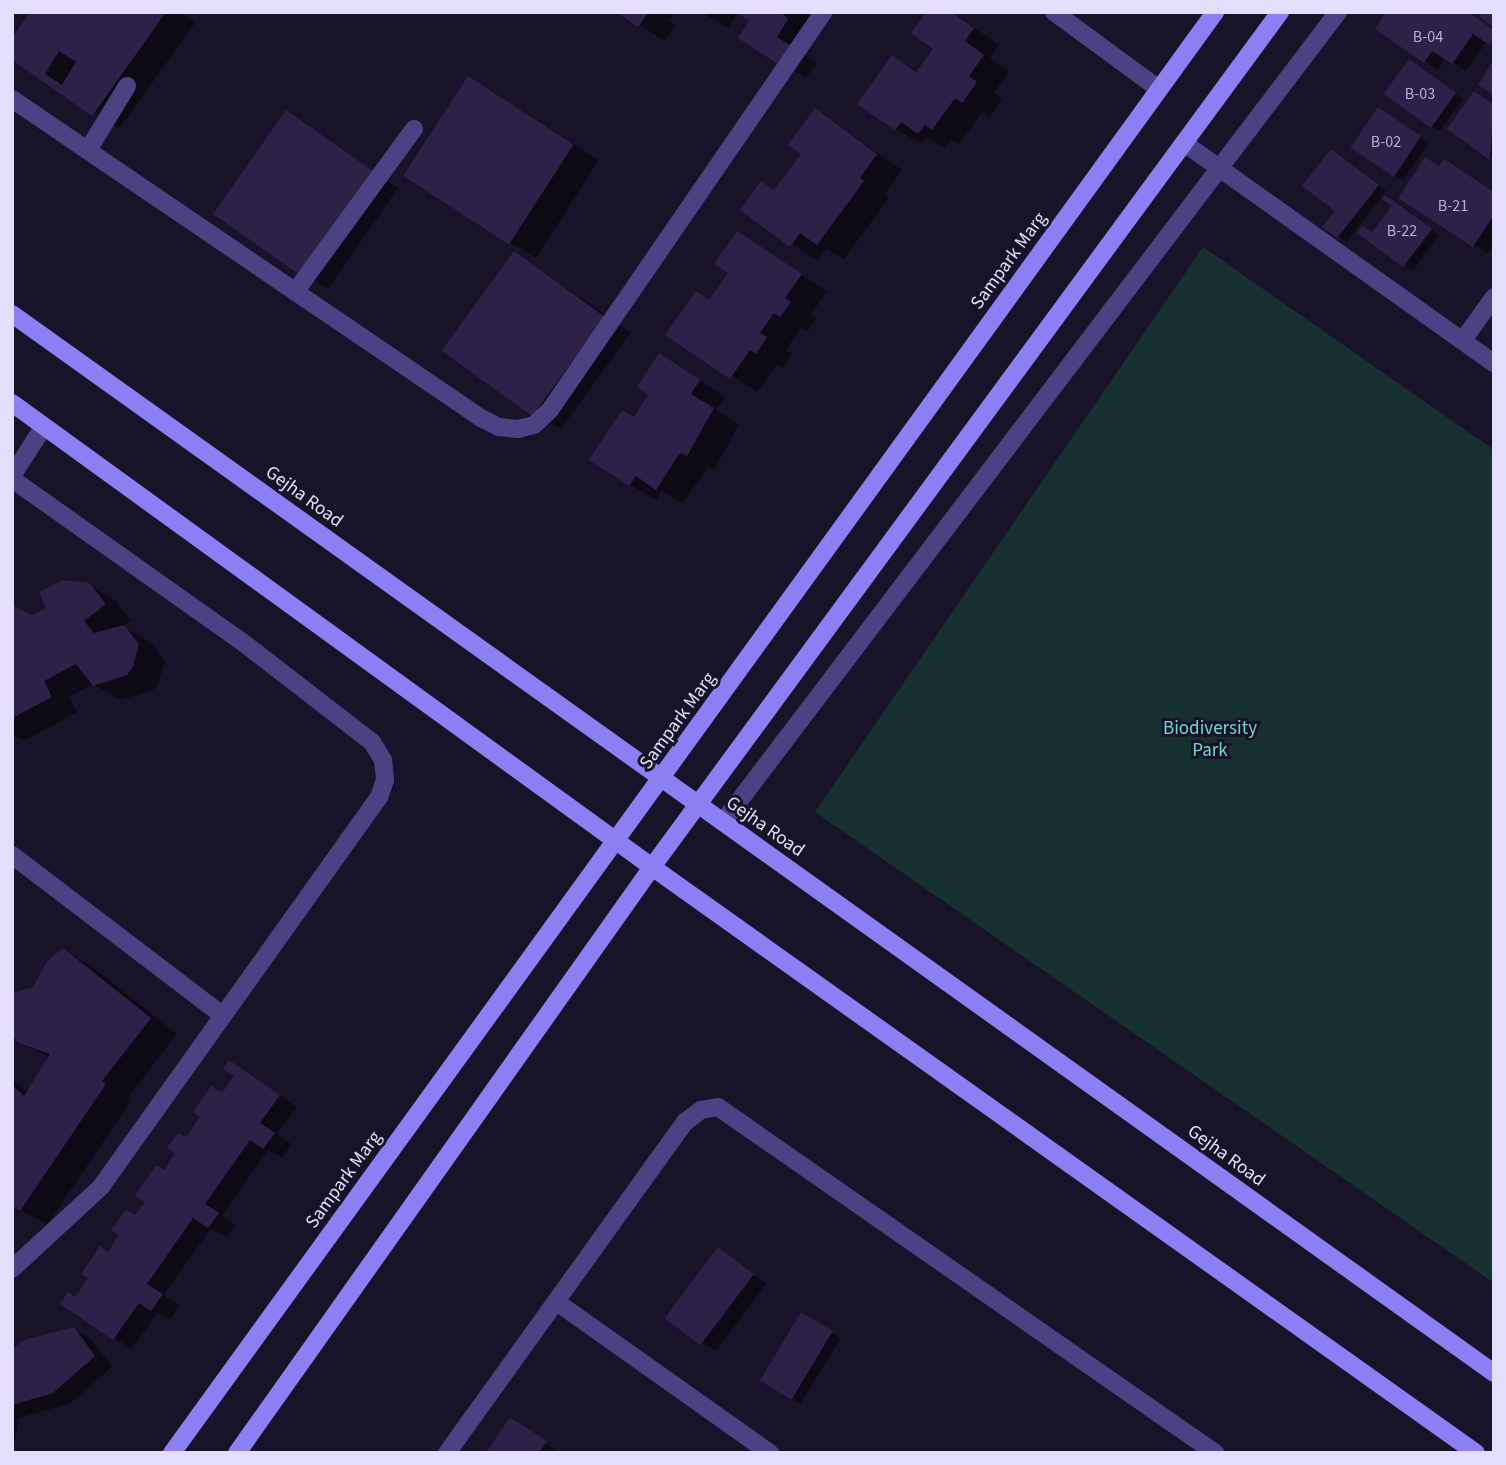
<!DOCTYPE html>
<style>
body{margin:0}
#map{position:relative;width:1506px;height:1465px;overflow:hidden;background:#191329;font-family:"Source Sans 3",sans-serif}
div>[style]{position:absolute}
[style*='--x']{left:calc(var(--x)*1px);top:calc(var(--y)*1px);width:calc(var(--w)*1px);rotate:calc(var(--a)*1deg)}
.green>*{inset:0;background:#173132}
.shadow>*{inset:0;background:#0007;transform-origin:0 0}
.building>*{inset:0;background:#2d2148;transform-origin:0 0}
.lane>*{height:18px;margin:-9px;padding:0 9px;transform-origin:9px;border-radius:9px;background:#4b4284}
.street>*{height:18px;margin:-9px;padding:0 9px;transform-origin:9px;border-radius:9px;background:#4b4284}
.secondary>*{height:18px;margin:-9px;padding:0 9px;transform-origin:9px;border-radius:9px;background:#8c7ef3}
span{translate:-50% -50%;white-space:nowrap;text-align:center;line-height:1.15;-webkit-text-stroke:6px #191329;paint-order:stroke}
.number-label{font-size:16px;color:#b6afcf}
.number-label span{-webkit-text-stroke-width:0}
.street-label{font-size:19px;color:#e4defc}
.park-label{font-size:19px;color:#6fd7c7}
.frame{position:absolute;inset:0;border:14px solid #e4defc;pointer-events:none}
</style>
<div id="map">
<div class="green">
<div style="clip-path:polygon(1203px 247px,1494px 450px,1494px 1283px,815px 812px)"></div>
</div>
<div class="shadow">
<div style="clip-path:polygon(33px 12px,180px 12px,195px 23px,119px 129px,12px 57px)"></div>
<div style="clip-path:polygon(620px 12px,675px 12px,669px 21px,676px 26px,665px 41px)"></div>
<div style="clip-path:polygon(701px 12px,738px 12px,728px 28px)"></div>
<div style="clip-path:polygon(739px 12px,817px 12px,802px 53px,817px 63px,806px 78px,780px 63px,752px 20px)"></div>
<div style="clip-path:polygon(928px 12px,952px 12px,999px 45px,990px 58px,1009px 71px,994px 93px,1002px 99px,990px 117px,982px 112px,959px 144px,952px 139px,945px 148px,927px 137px,922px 144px,896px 129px,893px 57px,918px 72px,936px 48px)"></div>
<div style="clip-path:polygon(1377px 29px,1494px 30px,1494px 46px,1487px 41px,1466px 71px,1446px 58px,1438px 70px)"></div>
<div style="clip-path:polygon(1418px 66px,1463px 99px,1440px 131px,1431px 126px)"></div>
<div style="clip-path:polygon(494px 93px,599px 160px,536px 258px,510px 242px)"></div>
<div style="clip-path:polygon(1494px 106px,1494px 160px,1449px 129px)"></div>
<div style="clip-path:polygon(816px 110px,902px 170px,885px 194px,889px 198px,844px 259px,826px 249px,817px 261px,742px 209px,776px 191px,804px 154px)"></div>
<div style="clip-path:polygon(286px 113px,398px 188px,328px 289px,302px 273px)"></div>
<div style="clip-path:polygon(1387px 114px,1429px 143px,1403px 180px,1394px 175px)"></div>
<div style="clip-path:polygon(1340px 156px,1386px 191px,1382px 196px,1439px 235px,1413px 271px,1359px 233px,1373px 234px,1394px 205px,1382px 196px,1347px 242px,1325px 227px,1337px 211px)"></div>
<div style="clip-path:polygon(1440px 168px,1494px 193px,1494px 243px,1487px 253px,1474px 245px)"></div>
<div style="clip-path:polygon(738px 233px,827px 291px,811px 315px,816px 319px,808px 331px,801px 327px,786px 350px,792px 354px,783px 368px,777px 364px,757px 392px,668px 334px,711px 301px,730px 273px)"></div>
<div style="clip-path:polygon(515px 254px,631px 332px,561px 429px,535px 414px)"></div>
<div style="clip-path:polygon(686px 371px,725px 397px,716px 410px,739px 425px,714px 470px,708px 467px,683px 503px,662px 491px,656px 500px,630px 485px,634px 419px,651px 395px)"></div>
<div style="clip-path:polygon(88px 585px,115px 600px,131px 620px,123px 626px,150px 642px,165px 661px,159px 682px,153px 690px,120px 700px,93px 684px,69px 697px,77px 712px,24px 741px,12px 734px,12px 677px,32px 617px)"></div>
<div style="clip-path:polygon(63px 950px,90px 965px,177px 1034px,128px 1098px,131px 1101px,47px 1225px,12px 1204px,12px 1080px,28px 1092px,49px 1058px,20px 1042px,34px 988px)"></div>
<div style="clip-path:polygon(229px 1062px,297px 1107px,277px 1134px,291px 1144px,282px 1158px,268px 1150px,222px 1216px,236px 1225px,227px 1237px,211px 1228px,164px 1295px,180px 1306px,170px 1320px,157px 1313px,132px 1349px,114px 1338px,76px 1299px,236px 1075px)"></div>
<div style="clip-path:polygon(718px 1250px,767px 1283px,716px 1351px,703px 1343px)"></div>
<div style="left:802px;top:1314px;width:46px;height:77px;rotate:32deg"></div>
<div style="clip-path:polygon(74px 1329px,92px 1340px,112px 1367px,71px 1403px,19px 1418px,12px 1453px,12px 1351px)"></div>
<div style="clip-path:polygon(524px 1427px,558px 1453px,488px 1453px)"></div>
</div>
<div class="building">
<div style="clip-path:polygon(evenodd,30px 12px,166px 12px,92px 116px,12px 60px,12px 38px,30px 12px,59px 51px,76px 62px,62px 85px,45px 74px,59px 51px)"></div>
<div style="clip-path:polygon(617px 12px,649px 12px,638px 27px)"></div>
<div style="clip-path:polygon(736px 12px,781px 12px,788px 19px,777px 37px,791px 46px,779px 65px,738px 38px,749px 21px)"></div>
<div style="clip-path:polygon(926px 12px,951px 12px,974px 28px,965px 41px,984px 55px,969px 76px,977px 82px,962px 103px,955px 98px,932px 130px,925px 125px,918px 134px,901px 122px,895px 130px,857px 104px,892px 55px,916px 72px,933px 49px,911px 33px)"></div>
<div style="clip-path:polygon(1386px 12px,1468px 12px,1494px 30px,1494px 39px,1490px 45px,1473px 34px,1452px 64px,1432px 51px,1424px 63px,1375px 29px)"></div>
<div style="clip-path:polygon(1482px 12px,1494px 12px,1494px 27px,1479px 17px)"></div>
<div style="left:1409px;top:59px;width:58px;height:43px;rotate:36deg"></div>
<div style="clip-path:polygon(1494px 59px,1494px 95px,1478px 85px)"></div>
<div style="left:468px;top:76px;width:126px;height:119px;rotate:33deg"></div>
<div style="clip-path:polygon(1474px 91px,1494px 105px,1490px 160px,1447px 129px)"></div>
<div style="left:1378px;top:107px;width:52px;height:49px;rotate:34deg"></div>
<div style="clip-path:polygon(815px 108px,877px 154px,860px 178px,864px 181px,817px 245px,800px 233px,790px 247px,740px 210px,761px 181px,774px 190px,801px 154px,788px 145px)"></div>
<div style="left:286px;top:110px;width:106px;height:127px;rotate:35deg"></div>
<div style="clip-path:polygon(1331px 149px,1379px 185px,1337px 238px,1322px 227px,1335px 211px,1302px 186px)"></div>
<div style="clip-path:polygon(1425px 157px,1439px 166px,1444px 159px,1494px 192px,1494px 215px,1473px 247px,1398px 198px)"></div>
<div style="clip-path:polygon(1385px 195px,1432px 229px,1403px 267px,1357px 233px,1362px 226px,1372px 232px,1392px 206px,1382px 199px)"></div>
<div style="clip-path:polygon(737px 231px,802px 274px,785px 298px,791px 302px,780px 317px,774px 313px,760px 333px,767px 337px,756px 354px,750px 350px,730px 379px,665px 335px,696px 291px,709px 300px,728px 273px,714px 264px)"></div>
<div style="left:514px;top:251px;width:112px;height:123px;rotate:36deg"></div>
<div style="clip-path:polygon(659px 353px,700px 380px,691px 394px,714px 408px,687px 456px,680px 453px,656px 490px,636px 476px,629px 486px,589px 460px,622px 410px,634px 417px,648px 395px,637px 387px)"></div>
<div style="clip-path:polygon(63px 580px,89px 583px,106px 604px,84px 621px,94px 633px,124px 625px,139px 644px,133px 667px,127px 675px,93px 686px,76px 664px,44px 681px,52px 697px,12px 718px,12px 605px,32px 615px,46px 608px,39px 592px)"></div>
<div style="clip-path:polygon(63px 948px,151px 1018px,102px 1081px,106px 1084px,20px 1211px,12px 1206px,12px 1085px,24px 1096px,50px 1054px,19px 1043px,12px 1035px,12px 993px,33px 987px,48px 960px)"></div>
<div style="clip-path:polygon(229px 1060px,280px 1095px,260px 1123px,275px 1133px,263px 1149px,250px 1140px,205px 1204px,219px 1213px,208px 1228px,193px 1218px,147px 1284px,163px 1294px,151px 1311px,139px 1303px,113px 1340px,60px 1304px,68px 1292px,75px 1297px,88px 1278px,81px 1274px,100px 1246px,108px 1252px,119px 1235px,111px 1230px,126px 1209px,135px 1215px,145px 1202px,135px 1196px,156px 1165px,164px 1170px,175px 1154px,167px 1148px,178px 1133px,186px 1137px,200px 1117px,193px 1112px,211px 1086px,222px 1093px,234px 1076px,223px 1069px)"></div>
<div style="left:718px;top:1247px;width:45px;height:89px;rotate:37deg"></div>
<div style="left:801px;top:1312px;width:37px;height:80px;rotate:31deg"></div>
<div style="clip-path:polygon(74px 1327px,95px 1356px,53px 1393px,12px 1405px,12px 1349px,24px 1340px)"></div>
<div style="clip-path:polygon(510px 1417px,547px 1441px,539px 1453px,486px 1453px)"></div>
</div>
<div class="lane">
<div style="--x:12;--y:99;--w:567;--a:34.22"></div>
<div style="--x:481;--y:418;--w:20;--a:27"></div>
<div style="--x:499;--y:427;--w:19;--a:6"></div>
<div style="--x:518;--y:429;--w:16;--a:-14"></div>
<div style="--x:534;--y:425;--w:22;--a:-43"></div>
<div style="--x:550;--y:410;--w:483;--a:-55.5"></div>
<div style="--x:88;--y:150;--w:75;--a:-58.6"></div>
<div style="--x:295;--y:292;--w:202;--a:-53.9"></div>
<div style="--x:12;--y:476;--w:59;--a:-57.4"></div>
<div style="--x:12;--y:479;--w:286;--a:35.3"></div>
<div style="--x:245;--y:644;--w:160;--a:37.7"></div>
<div style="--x:372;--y:742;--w:21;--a:59"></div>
<div style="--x:383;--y:760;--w:20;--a:84"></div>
<div style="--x:385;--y:780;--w:18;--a:109"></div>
<div style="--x:379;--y:797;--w:478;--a:125.5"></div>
<div style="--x:102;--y:1186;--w:122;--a:137.3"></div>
<div style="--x:12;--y:855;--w:264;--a:37.3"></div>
<div style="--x:558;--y:1303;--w:260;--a:35.3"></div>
<div style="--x:447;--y:1453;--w:408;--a:-54.3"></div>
<div style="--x:685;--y:1122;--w:20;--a:-37"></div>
<div style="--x:701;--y:1110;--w:17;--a:-10"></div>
<div style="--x:718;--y:1107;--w:606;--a:34.84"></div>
</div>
<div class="street">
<div style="--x:1054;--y:12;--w:130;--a:36.3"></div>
<div style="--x:1184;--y:143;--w:380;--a:35.4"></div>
<div style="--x:1463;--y:340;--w:53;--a:-54.2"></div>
<div style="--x:723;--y:822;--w:1017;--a:-52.79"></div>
</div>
<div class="secondary">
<div style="--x:12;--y:314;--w:1821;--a:35.55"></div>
<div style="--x:12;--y:403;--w:791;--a:35.94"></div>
<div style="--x:652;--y:867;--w:1011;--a:35.42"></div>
<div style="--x:172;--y:1453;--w:1779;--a:-54.1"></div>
<div style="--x:237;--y:1453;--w:718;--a:-54.69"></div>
<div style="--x:652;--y:867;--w:1061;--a:-53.7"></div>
</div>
<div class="number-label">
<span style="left:1428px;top:37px">B-04</span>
<span style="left:1420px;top:94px">B-03</span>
<span style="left:1386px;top:142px">B-02</span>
<span style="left:1453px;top:206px">B-21</span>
<span style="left:1402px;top:231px">B-22</span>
</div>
<div class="street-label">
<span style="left:1009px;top:261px;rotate:-54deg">Sampark Marg</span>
<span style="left:304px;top:497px;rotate:36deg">Gejha Road</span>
<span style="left:678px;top:721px;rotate:-54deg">Sampark Marg</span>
<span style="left:765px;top:827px;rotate:35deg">Gejha Road</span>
<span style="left:1226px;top:1156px;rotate:36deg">Gejha Road</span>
<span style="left:344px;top:1180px;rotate:-54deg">Sampark Marg</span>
</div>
<div class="park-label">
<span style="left:1210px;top:740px">Biodiversity<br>Park</span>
</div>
<div class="frame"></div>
</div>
